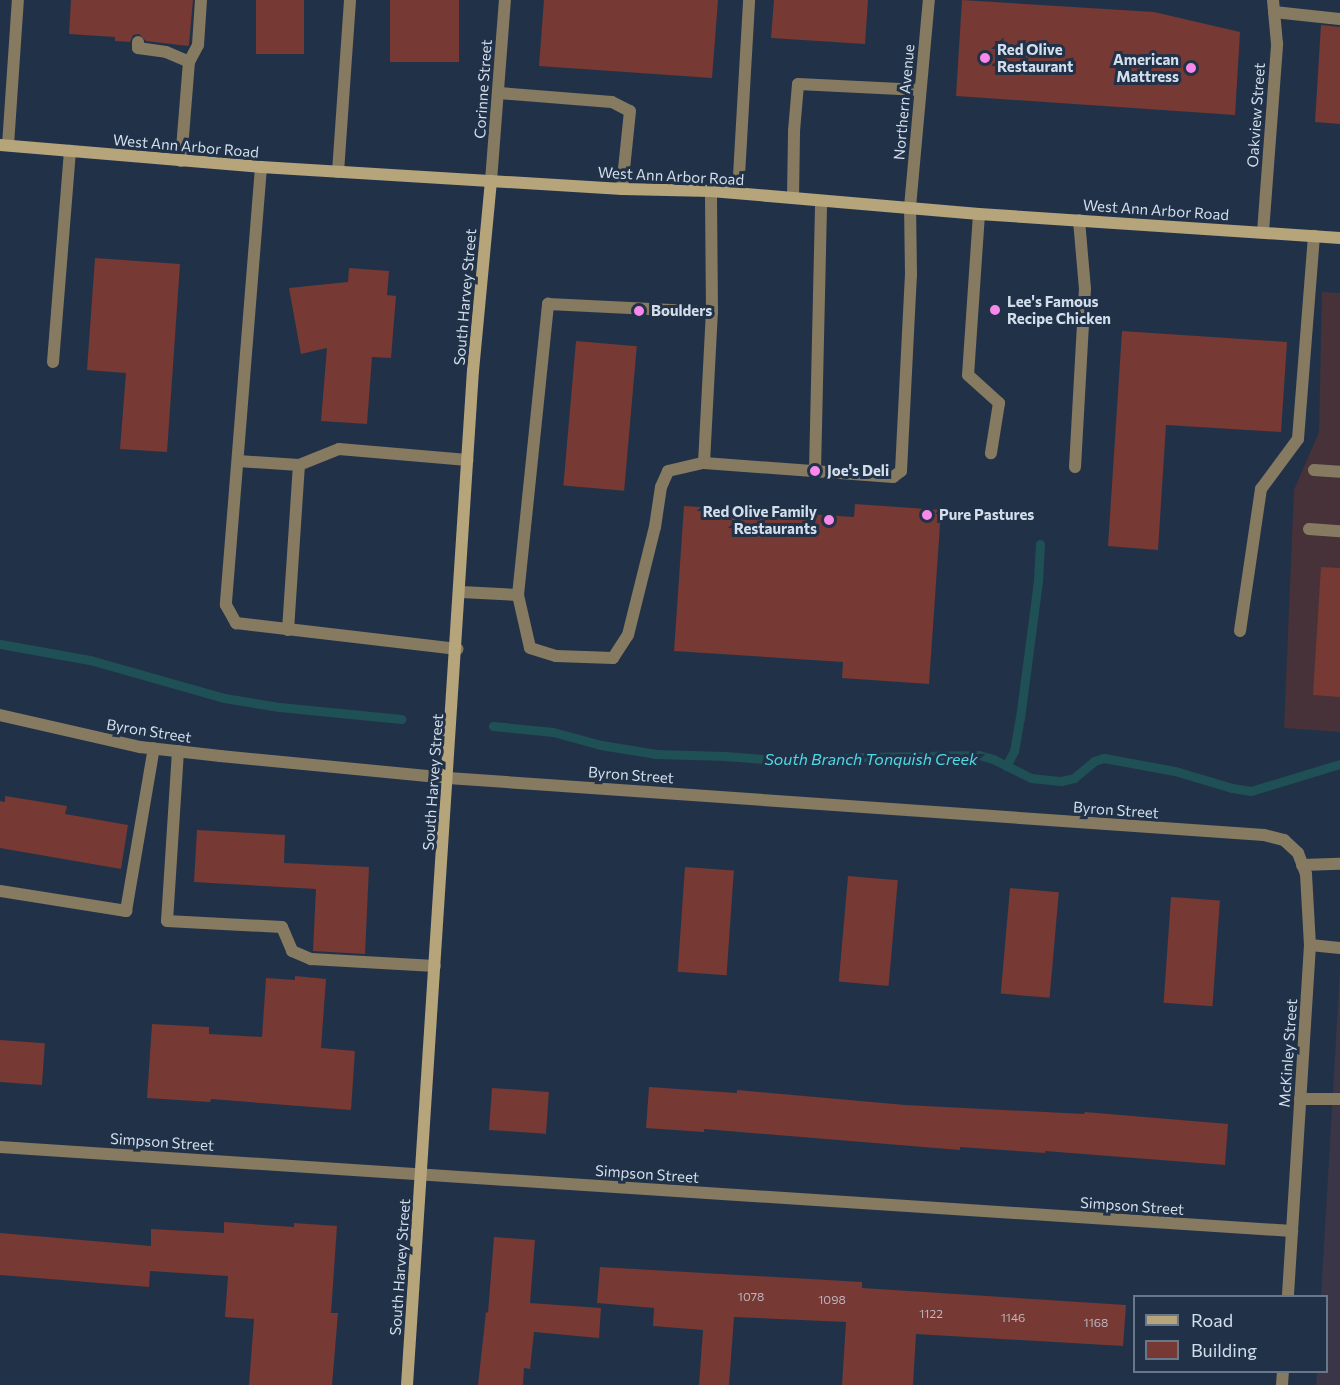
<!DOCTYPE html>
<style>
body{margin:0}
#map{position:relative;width:1340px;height:1385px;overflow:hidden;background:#213248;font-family:Commissioner,sans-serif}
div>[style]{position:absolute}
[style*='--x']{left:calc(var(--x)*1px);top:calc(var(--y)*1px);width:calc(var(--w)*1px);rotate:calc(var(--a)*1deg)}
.industrial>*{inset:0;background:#463238}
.education>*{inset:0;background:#3a3547}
.stream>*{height:9px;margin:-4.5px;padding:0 4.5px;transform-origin:4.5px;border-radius:4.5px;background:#1f5055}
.building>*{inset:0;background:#763933;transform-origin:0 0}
.lane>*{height:12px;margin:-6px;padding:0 6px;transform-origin:6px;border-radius:6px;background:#867a61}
.street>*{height:12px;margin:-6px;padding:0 6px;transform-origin:6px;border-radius:6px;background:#867a61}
.secondary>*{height:12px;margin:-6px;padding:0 6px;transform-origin:6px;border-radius:6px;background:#b6a47b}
.dots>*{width:16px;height:16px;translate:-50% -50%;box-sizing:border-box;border:3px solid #213248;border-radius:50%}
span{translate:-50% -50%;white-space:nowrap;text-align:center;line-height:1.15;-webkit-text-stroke:6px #213248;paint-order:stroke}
.number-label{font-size:12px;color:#bcb5be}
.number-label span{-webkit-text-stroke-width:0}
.poi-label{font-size:15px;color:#d3deec;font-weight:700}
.left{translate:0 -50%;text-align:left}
.right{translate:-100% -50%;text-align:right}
.street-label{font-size:15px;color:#d3deec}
.water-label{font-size:16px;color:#4fd8e5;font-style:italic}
.legend{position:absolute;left:1133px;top:1295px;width:195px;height:78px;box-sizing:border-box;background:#213248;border:2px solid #68778a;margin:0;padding:8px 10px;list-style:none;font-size:18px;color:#d3deec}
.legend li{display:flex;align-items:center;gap:12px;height:30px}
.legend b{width:30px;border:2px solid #68778a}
</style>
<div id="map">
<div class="industrial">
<div style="clip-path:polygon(1322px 292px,1340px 293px,1340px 732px,1284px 728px,1294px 490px,1319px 432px)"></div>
</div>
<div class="education">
<div style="clip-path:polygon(1340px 970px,1340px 1385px,1316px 1385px,1317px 1372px,1326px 1372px,1326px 1296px,1321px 1296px)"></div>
</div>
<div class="stream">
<div style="--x:0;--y:644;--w:91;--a:10.1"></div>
<div style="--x:90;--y:660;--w:139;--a:15.8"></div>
<div style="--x:224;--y:698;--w:56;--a:9.3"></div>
<div style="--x:279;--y:707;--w:123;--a:5.6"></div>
<div style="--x:493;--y:726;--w:60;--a:5.7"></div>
<div style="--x:553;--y:732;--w:50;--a:15.2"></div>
<div style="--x:601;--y:745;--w:56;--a:9.3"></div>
<div style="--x:656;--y:754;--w:69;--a:1.7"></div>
<div style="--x:725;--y:756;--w:79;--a:4.3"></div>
<div style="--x:804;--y:762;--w:56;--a:-5.1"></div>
<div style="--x:860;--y:757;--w:119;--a:-1"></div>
<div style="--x:979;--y:755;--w:15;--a:16"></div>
<div style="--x:993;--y:759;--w:42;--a:26.6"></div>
<div style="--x:1031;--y:778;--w:30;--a:6"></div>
<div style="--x:1061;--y:781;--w:13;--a:-13"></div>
<div style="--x:1074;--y:778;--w:26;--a:-40"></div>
<div style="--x:1094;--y:761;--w:10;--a:-17"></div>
<div style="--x:1104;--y:758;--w:72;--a:10.4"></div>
<div style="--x:1175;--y:771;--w:59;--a:16.6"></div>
<div style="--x:1232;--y:788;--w:19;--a:9"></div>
<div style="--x:1251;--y:791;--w:93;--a:-16.9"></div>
<div style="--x:1006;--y:766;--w:17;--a:-62"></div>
<div style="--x:1014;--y:751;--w:34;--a:-80"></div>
<div style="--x:1020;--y:718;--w:138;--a:-82.5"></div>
<div style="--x:1038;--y:581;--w:37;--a:-87"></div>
</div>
<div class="building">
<div style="clip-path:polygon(71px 0,193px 0,189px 44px,188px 46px,146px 41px,139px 34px,133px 35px,130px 42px,115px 41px,115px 37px,69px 34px)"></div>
<div style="left:256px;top:0;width:48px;height:54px"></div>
<div style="left:390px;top:0;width:69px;height:62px"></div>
<div style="clip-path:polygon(544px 0,718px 0,712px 78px,539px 66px)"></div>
<div style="clip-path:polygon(774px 0,868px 0,865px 44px,771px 38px)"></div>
<div style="clip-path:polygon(962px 0,1154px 12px,1240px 32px,1235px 115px,956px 96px)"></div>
<div style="clip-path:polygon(1321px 25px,1340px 27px,1340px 124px,1315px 122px)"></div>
<div style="clip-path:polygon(95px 258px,180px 264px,167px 452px,120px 449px,126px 373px,87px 370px)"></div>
<div style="clip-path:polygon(349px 268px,389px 271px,387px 295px,396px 296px,391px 358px,372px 357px,367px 424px,321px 421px,327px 348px,301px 354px,289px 288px,348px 282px)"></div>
<div style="clip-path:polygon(1122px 331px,1287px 342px,1281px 432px,1166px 425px,1158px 550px,1108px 546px)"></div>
<div style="left:576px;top:341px;width:61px;height:145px;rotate:5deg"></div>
<div style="clip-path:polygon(855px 504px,941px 510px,929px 684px,842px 678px,843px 662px,674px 651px,684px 506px,854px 517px)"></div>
<div style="clip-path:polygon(1321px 567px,1340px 568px,1340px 697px,1313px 695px)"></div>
<div style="clip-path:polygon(5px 796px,67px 806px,65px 814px,128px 825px,121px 869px,0 848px,0 801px,5px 802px)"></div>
<div style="clip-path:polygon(197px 830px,285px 835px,284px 863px,369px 867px,365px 954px,313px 951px,316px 889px,194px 882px)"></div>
<div style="left:685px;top:867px;width:49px;height:105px;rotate:4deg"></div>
<div style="left:848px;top:876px;width:50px;height:106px;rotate:5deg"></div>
<div style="left:1010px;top:888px;width:49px;height:106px;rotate:5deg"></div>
<div style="left:1171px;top:897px;width:49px;height:106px;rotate:4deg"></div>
<div style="clip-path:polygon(295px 976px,326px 979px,321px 1048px,355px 1051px,351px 1110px,211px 1099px,210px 1102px,147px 1098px,152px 1024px,209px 1027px,209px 1034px,262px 1037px,266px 978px,295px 980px)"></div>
<div style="left:0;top:1040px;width:45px;height:42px;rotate:4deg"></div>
<div style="clip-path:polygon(649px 1087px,737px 1093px,737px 1090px,905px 1105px,1084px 1114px,1085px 1112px,1228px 1124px,1225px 1165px,1045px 1151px,1045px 1153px,960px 1147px,960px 1150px,704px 1129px,704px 1132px,646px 1128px)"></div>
<div style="left:492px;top:1088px;width:57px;height:42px;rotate:4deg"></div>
<div style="clip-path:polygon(224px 1222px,294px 1227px,294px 1223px,337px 1226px,331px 1313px,338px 1313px,332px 1385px,249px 1385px,254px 1319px,225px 1317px,228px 1276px,150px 1271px,149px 1287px,0 1275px,0 1233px,151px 1246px,151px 1229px,224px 1233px)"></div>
<div style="clip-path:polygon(494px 1237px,535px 1240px,530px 1303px,601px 1308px,599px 1338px,534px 1332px,530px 1369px,524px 1368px,523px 1385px,478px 1385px,486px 1312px,488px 1313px)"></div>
<div style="clip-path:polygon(600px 1267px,862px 1282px,862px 1288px,1126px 1305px,1123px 1346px,916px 1334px,913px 1385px,842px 1385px,846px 1322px,734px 1317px,729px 1385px,699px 1385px,703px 1330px,653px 1326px,654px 1308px,597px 1303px)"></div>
</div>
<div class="lane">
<div style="--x:1274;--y:12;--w:66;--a:6.1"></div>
<div style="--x:138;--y:42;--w:6;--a:90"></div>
<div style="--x:138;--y:48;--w:28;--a:8"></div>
<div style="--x:166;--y:52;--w:25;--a:23"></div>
<div style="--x:499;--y:93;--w:113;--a:4.6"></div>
<div style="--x:612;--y:102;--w:20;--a:27"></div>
<div style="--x:630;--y:111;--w:78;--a:95.9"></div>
<div style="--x:181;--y:161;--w:99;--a:-85.4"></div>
<div style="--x:189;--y:62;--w:19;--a:-62"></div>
<div style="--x:198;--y:45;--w:45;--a:-86.2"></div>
<div style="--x:261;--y:167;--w:439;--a:94.6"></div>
<div style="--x:226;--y:605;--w:21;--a:61"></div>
<div style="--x:236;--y:623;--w:223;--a:6.7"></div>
<div style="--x:338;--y:172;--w:172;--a:-86"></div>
<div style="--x:738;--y:193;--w:193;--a:-86.7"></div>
<div style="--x:793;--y:198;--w:67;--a:-89.1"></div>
<div style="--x:794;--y:131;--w:47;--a:-85.1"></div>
<div style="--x:798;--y:84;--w:122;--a:2.8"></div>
<div style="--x:979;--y:214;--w:161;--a:93.9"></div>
<div style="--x:968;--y:375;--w:42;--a:42.1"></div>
<div style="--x:999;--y:403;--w:51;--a:99.1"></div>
<div style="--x:53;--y:362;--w:212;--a:-85.4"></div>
<div style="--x:238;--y:461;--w:61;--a:3.8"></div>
<div style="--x:299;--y:465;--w:43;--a:-21.8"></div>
<div style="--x:339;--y:449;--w:129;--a:4.9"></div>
<div style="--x:704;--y:463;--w:151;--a:-87"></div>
<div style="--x:712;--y:312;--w:121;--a:-90.5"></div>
<div style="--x:1075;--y:467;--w:178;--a:-86.8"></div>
<div style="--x:1085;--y:289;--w:69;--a:-95"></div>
<div style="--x:1314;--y:470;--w:26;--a:4"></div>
<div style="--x:815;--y:471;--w:270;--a:-88.7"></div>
<div style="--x:1309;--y:529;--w:31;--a:4"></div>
<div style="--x:461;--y:592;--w:57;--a:3"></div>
<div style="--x:518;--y:595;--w:293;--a:-84.1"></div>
<div style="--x:548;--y:304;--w:164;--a:2.8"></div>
<div style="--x:518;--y:595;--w:54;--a:77.2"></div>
<div style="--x:530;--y:648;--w:27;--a:17"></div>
<div style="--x:556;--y:656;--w:57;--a:2"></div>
<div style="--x:613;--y:658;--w:27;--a:-57"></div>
<div style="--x:628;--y:635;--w:111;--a:-76"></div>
<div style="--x:655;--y:527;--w:40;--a:-81.5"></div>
<div style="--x:661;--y:487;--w:17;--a:-66"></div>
<div style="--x:668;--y:471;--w:37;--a:-13"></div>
<div style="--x:704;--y:463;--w:190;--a:4.2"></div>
<div style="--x:893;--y:477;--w:10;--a:-37"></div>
<div style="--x:901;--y:471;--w:196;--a:-87.1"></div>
<div style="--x:911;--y:275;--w:68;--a:-90.8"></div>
<div style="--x:288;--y:630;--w:165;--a:-86.2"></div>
<div style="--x:1240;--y:631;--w:144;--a:-81.6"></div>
<div style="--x:1261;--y:489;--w:62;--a:-53.5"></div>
<div style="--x:1298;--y:439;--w:204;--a:-85.5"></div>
<div style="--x:178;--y:751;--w:170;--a:93.7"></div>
<div style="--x:167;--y:921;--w:115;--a:3"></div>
<div style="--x:282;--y:927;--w:26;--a:67"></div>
<div style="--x:292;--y:951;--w:21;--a:23"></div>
<div style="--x:311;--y:959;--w:124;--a:3.2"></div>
<div style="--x:1302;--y:865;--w:38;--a:-2"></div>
<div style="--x:0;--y:891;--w:128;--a:9"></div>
<div style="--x:126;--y:911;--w:165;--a:-80.3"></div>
<div style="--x:1310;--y:945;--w:30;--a:6"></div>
<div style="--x:1300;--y:1099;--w:40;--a:0"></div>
</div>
<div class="street">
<div style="--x:8;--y:145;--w:145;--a:-86.1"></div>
<div style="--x:491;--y:181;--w:182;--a:-85.6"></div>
<div style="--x:910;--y:207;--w:208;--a:-84.8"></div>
<div style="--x:1263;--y:232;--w:189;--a:-85.7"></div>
<div style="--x:1277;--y:44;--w:44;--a:-95.2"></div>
<div style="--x:0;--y:715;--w:144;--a:12.9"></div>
<div style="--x:140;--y:747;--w:81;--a:6.4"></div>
<div style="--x:220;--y:756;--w:229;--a:5.5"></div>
<div style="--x:448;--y:778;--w:818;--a:4"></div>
<div style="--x:1264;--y:835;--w:21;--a:14"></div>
<div style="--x:1284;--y:840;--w:19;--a:43"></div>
<div style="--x:1298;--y:853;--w:22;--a:69"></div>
<div style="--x:1306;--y:874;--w:71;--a:86.8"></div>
<div style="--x:1310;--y:945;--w:352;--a:93.6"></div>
<div style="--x:0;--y:1147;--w:1295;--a:3.72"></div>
<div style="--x:1282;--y:1385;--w:13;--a:-86"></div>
</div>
<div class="secondary">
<div style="--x:0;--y:145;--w:262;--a:4.8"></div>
<div style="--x:261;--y:167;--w:362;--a:3.5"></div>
<div style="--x:622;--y:189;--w:89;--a:1.3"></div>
<div style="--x:711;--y:191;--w:269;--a:4.9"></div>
<div style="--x:979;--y:214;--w:362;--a:3.8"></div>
<div style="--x:407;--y:1385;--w:1016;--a:-86.28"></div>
<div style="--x:473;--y:371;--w:191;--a:-84.6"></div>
</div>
<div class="dots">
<div style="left:985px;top:58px;background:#f888e9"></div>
<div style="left:1191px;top:68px;background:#f888e9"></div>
<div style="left:995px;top:310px;background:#f888e9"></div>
<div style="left:639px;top:311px;background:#f888e9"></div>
<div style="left:815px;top:471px;background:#f888e9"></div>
<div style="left:927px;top:515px;background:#f888e9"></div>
<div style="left:829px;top:520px;background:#f888e9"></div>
</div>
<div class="number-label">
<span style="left:751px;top:1297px">1078</span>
<span style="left:832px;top:1300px">1098</span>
<span style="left:931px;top:1314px">1122</span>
<span style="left:1013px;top:1318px">1146</span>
<span style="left:1096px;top:1323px">1168</span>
</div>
<div class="poi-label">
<span class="left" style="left:997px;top:58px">Red Olive<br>Restaurant</span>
<span class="right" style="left:1179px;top:68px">American<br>Mattress</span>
<span class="left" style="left:1007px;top:310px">Lee's Famous<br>Recipe Chicken</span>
<span class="left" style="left:651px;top:311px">Boulders</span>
<span class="left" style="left:827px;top:471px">Joe's Deli</span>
<span class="right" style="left:817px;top:520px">Red Olive Family<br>Restaurants</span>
<span class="left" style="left:939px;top:515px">Pure Pastures</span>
</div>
<div class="street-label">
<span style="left:483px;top:89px;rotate:-86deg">Corinne Street</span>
<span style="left:904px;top:102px;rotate:-85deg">Northern Avenue</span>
<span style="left:1256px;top:115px;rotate:-86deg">Oakview Street</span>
<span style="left:186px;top:146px;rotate:5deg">West Ann Arbor Road</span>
<span style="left:671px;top:176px;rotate:3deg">West Ann Arbor Road</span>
<span style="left:1156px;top:210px;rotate:4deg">West Ann Arbor Road</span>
<span style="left:465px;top:297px;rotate:-85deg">South Harvey Street</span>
<span style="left:149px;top:731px;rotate:9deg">Byron Street</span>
<span style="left:631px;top:775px;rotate:4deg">Byron Street</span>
<span style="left:433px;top:782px;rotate:-86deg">South Harvey Street</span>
<span style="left:1116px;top:810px;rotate:4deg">Byron Street</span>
<span style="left:1288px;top:1053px;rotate:-86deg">McKinley Street</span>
<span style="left:162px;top:1142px;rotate:4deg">Simpson Street</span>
<span style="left:647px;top:1174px;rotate:4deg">Simpson Street</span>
<span style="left:1132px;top:1206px;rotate:4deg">Simpson Street</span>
<span style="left:400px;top:1267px;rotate:-86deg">South Harvey Street</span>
</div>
<div class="water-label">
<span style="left:871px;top:759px">South Branch Tonquish Creek</span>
</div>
<ul class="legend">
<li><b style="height:8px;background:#b6a47b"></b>Road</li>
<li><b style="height:16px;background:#763933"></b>Building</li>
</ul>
</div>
